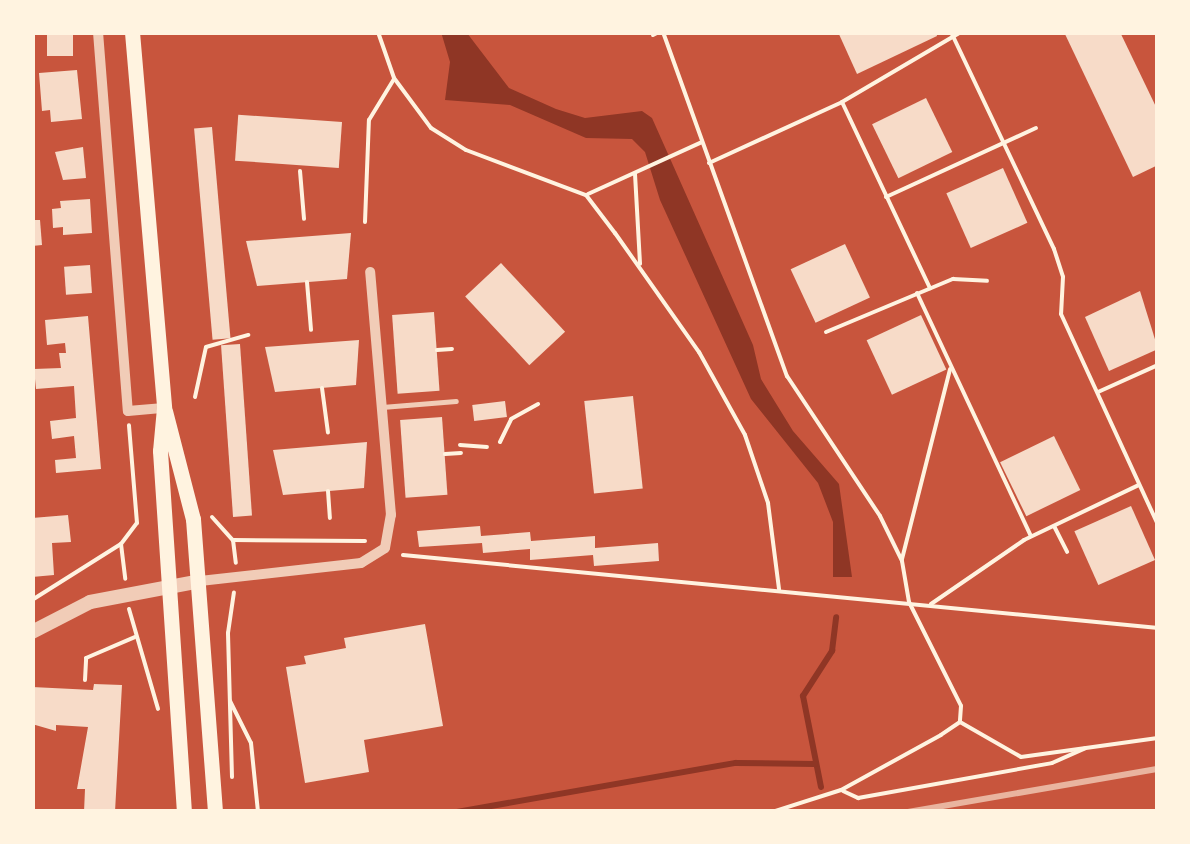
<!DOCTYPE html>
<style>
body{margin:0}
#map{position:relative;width:1190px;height:844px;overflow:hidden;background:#c8553d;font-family:"PT Sans Narrow",sans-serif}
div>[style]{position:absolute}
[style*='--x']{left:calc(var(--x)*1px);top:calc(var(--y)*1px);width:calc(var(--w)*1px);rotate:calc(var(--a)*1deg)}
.water>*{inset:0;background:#8f3625}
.stream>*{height:6px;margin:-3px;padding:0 3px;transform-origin:3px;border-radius:3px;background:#8f3625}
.building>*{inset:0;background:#f7dbc8;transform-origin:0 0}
.path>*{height:4px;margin:-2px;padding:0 2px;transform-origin:2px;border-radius:2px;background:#fff3e0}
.service>*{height:5px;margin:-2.5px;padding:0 2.5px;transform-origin:2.5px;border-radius:2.5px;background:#f1ccb7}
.minor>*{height:10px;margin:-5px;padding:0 5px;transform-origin:5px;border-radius:5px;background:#f1ccb7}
.tertiary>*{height:14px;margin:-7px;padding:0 7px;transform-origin:7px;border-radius:7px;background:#f1ccb7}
.secondary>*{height:15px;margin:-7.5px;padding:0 7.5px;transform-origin:7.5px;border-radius:7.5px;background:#fff3e0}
.rail>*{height:6px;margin:-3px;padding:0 3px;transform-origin:3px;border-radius:3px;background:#e9b49f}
span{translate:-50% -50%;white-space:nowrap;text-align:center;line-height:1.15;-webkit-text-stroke:10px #fff3e0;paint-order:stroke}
.frame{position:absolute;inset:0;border:35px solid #fff3e0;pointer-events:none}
</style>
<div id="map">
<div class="water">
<div style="clip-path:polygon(441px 32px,467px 33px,509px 88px,556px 109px,585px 118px,642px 111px,652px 118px,753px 345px,761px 379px,793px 431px,839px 484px,852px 577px,833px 577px,833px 522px,818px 483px,751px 399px,660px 200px,645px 152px,632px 139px,586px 138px,510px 105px,445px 100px,450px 62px)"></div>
</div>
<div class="stream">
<div style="--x:821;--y:787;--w:93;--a:-101.2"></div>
<div style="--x:803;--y:696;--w:54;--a:-57.2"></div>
<div style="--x:832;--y:651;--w:34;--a:-83"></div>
<div style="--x:457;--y:812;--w:283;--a:-10"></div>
<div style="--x:736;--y:763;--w:79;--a:0.7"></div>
</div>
<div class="building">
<div style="left:47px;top:32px;width:26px;height:24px"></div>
<div style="clip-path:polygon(838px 32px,936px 32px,937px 36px,857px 74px)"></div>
<div style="clip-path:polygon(1064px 32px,1120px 32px,1158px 111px,1158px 165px,1133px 177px)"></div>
<div style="clip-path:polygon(77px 70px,82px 119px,51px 122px,50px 110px,42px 111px,39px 73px)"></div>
<div style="left:926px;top:98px;width:60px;height:60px;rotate:64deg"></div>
<div style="left:342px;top:122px;width:46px;height:104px;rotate:94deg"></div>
<div style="left:212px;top:127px;width:212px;height:18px;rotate:85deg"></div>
<div style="clip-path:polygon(83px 147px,86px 178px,63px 180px,55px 152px)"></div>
<div style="left:1003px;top:168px;width:60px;height:62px;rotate:66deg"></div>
<div style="clip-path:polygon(90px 199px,92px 233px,63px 235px,63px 227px,53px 228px,52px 209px,61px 208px,60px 201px)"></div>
<div style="clip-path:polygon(32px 220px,40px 220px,42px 245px,32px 246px)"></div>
<div style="clip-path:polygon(351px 233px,347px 279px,257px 286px,246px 241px)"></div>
<div style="left:845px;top:244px;width:59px;height:60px;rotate:65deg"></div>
<div style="left:501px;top:263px;width:94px;height:49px;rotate:47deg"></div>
<div style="left:90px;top:265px;width:28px;height:26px;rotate:86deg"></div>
<div style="clip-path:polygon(1140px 291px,1158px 349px,1109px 371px,1085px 317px)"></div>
<div style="left:434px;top:312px;width:79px;height:42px;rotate:86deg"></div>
<div style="left:921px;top:315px;width:60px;height:60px;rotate:65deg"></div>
<div style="clip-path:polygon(88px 316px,101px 469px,56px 473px,55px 460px,76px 458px,74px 436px,52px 439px,50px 421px,76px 418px,74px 386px,36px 389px,34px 369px,61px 368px,59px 353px,66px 353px,65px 343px,47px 345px,45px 320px)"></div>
<div style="clip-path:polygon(359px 340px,356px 385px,275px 392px,265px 347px)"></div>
<div style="left:240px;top:344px;width:172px;height:19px;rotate:86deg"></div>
<div style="left:633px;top:396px;width:93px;height:49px;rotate:84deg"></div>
<div style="left:505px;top:401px;width:16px;height:33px;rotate:83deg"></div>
<div style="left:442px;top:417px;width:78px;height:42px;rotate:86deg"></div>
<div style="left:1054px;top:436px;width:60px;height:60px;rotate:64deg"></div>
<div style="clip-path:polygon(367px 442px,364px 488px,283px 495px,273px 450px)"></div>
<div style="left:1131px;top:506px;width:59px;height:62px;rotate:66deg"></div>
<div style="clip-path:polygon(68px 515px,71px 542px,52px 543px,54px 575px,32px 577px,32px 518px)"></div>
<div style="clip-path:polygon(480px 526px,481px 536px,530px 532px,531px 541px,595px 536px,595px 548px,658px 543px,659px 561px,594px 566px,593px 555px,530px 560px,530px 549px,483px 553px,482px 543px,419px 547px,417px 531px)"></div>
<div style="clip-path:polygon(425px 624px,443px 726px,364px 740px,369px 772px,305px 783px,286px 667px,306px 664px,304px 656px,346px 648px,344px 638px)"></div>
<div style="clip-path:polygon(94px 684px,122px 685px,115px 812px,84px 812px,85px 789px,77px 789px,88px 727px,56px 725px,56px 731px,32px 724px,32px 687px,93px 690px)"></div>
</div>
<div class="path">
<div style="--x:378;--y:32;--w:49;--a:70.8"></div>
<div style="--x:394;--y:78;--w:62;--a:53.5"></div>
<div style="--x:431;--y:128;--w:41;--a:32.2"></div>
<div style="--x:466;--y:150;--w:128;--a:20.6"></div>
<div style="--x:586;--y:195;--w:48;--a:52.7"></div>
<div style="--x:615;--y:233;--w:146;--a:54.8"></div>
<div style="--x:699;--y:352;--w:95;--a:61"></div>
<div style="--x:745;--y:435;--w:72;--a:71.3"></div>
<div style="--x:768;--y:503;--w:87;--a:82.7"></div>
<div style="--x:663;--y:32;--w:366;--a:70.2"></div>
<div style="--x:787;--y:376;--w:168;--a:56.4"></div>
<div style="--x:880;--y:516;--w:50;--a:63.9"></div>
<div style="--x:902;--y:561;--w:42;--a:80.3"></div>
<div style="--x:909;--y:602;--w:116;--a:63.4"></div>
<div style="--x:961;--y:706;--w:16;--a:94"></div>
<div style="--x:960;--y:722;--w:23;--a:146"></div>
<div style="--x:941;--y:735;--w:114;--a:151.2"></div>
<div style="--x:841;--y:790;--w:72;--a:162.3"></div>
<div style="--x:951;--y:32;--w:240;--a:64.6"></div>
<div style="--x:1054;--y:249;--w:29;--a:72"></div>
<div style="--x:1063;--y:277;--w:37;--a:93"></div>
<div style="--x:1061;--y:314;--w:232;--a:65.3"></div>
<div style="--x:653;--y:35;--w:7;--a:-27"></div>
<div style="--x:842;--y:102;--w:206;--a:64.7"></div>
<div style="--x:709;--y:163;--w:146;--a:-24.6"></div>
<div style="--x:842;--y:102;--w:138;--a:-30.5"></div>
<div style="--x:300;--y:171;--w:48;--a:85.2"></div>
<div style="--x:635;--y:174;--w:90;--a:86.8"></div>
<div style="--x:588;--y:194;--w:125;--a:-24.5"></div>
<div style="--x:886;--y:197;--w:165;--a:-24.7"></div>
<div style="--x:365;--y:222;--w:102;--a:-87.8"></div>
<div style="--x:369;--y:120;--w:48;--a:-58.6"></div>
<div style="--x:307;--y:282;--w:48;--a:85.2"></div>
<div style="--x:917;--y:293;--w:268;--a:64.9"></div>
<div style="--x:826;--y:332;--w:138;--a:-22.7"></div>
<div style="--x:953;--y:279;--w:34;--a:3"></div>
<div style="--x:437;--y:350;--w:15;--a:-4"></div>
<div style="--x:322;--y:388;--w:45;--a:82.4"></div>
<div style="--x:1098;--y:392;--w:66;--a:-24.2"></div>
<div style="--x:195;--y:397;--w:51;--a:-77.6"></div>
<div style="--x:206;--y:347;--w:44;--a:-15.9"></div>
<div style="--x:500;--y:442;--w:25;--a:-64"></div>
<div style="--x:511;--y:419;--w:31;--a:-29"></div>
<div style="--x:460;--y:445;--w:27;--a:4"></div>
<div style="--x:445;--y:454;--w:16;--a:-4"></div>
<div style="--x:328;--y:491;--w:27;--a:86"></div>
<div style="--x:212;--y:517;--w:31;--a:48"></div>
<div style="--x:233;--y:540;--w:132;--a:0.4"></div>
<div style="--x:1054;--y:526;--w:29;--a:63"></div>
<div style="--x:233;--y:540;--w:23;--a:83"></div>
<div style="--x:121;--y:544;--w:35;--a:83"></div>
<div style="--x:403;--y:555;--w:759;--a:5.52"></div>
<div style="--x:902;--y:559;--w:196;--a:-75.8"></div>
<div style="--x:32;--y:600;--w:105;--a:-32.2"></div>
<div style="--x:121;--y:544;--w:26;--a:-53"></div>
<div style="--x:137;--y:523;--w:98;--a:-94.7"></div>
<div style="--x:931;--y:604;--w:113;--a:-34.5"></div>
<div style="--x:1024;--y:540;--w:127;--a:-25.6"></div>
<div style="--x:129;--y:609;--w:104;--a:73.8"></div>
<div style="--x:85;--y:680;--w:22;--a:-87"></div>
<div style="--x:86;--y:658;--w:53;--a:-23.2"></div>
<div style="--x:230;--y:701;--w:47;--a:63.4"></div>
<div style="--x:251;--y:743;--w:69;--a:84.2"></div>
<div style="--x:960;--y:722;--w:70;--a:29.8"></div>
<div style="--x:1021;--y:757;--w:138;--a:-7.9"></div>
<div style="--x:232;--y:777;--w:144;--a:-91.6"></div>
<div style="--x:228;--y:633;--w:41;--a:-81.7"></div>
<div style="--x:843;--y:791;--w:17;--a:25"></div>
<div style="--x:858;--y:798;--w:197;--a:-10.2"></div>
<div style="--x:1052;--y:763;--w:36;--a:-24"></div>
</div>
<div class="service">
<div style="--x:382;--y:407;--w:74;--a:-4.6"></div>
</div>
<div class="minor">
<div style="--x:98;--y:32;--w:380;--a:85.5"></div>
<div style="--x:128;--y:411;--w:36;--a:-5"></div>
<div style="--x:200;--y:581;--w:162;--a:-6.4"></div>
<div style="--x:361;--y:563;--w:28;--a:-32"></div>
<div style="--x:385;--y:548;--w:34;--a:-80"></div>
<div style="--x:391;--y:515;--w:244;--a:-94.9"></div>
</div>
<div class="tertiary">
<div style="--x:32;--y:632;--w:65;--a:-27.3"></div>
<div style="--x:90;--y:602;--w:112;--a:-10.8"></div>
</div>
<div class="secondary">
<div style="--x:132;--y:32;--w:377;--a:85.1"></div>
<div style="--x:164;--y:408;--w:43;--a:95.3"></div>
<div style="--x:160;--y:451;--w:362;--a:86.2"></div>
<div style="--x:165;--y:411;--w:112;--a:75.5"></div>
<div style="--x:193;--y:519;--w:294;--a:85.7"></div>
</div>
<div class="rail">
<div style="--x:908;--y:812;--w:254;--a:-9.8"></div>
</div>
<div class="frame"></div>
</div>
